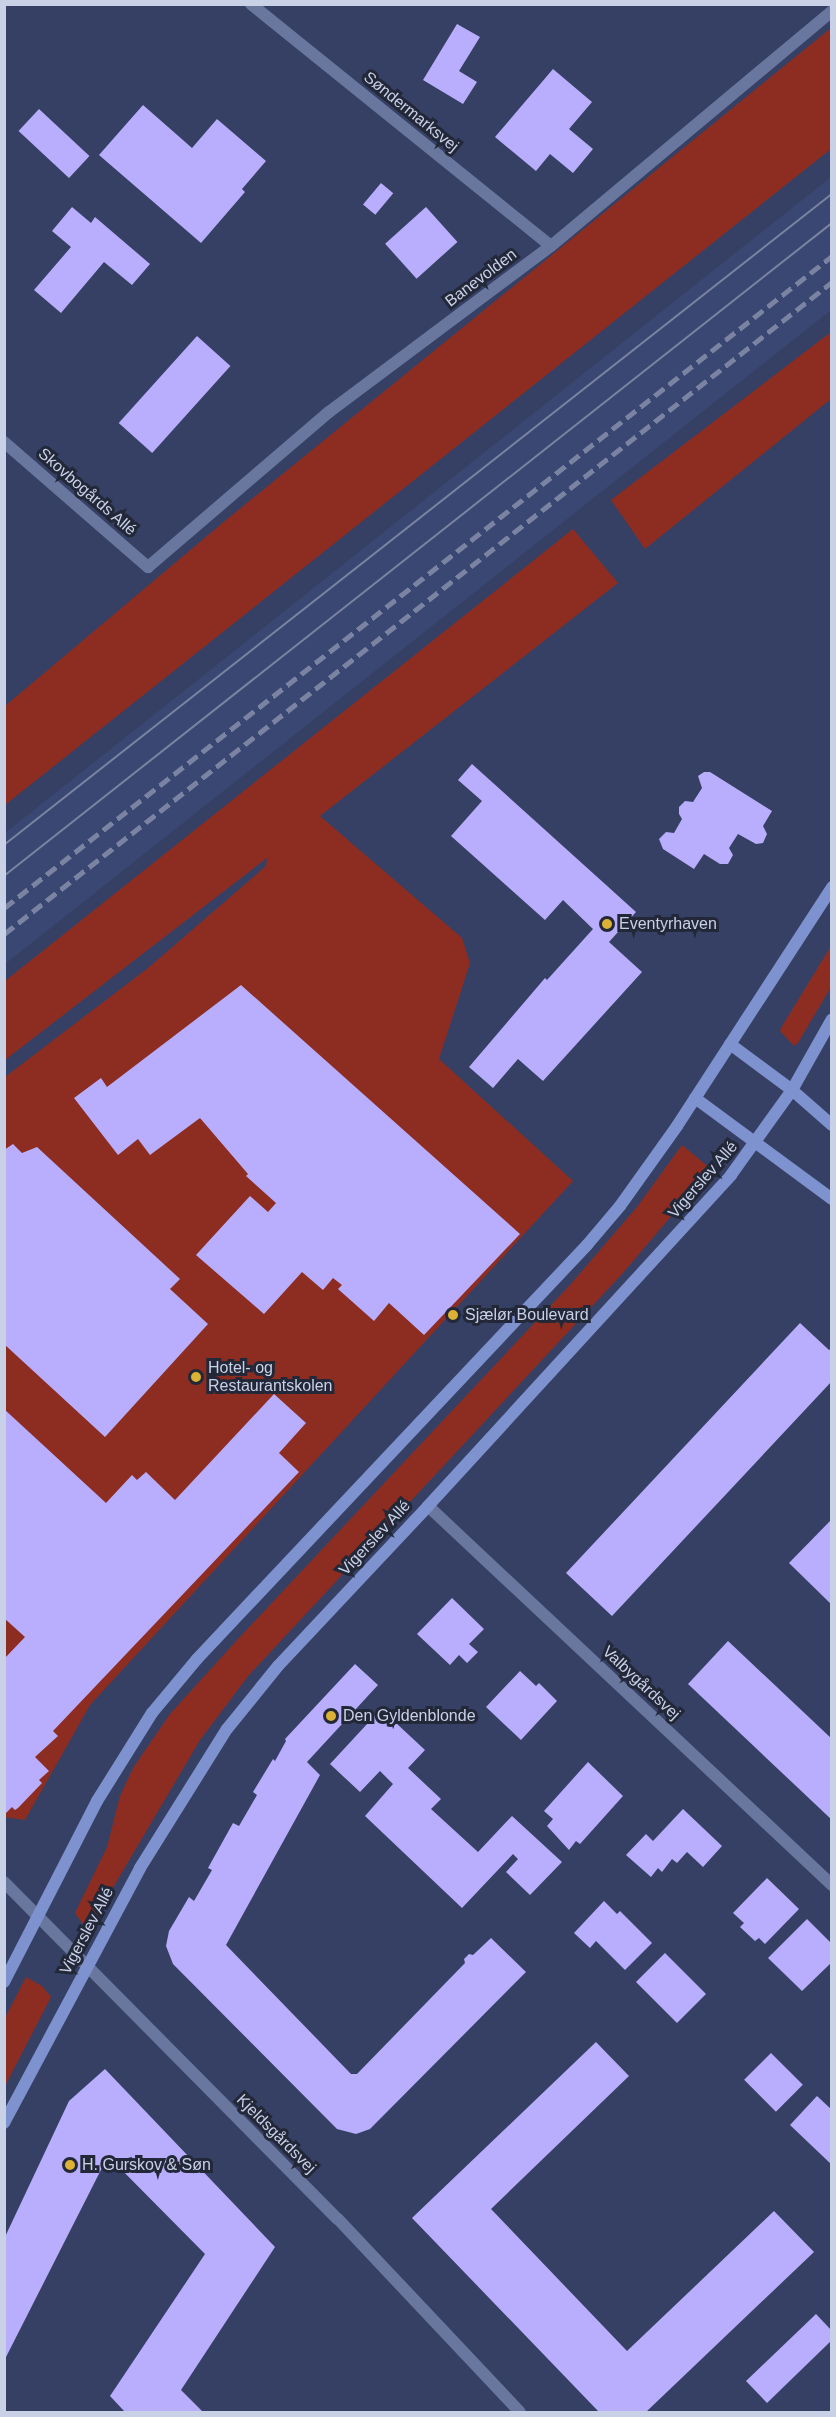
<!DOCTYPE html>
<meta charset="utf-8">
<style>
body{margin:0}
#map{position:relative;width:836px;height:2417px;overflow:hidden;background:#354064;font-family:Arial,sans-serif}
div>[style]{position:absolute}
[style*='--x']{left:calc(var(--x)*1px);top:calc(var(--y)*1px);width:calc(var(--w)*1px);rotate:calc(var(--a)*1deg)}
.built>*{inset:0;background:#3a4772}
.green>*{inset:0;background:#8d2d22}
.building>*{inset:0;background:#b9aefd;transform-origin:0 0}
.street>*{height:12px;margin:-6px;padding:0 6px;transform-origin:6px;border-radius:6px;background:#69769d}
.secondary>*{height:12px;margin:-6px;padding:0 6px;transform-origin:6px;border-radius:6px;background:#7e92cf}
.tram>*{height:1.5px;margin:-0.75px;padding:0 0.75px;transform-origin:0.75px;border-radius:0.75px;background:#7a83a1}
.rail>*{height:4.5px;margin-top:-2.25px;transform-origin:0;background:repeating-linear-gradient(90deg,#7a83a1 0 12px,transparent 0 18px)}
.dots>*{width:16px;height:16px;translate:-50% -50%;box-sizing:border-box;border:3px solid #232839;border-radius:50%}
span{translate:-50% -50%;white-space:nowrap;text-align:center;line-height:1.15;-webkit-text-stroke:6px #232839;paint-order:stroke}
.street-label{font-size:16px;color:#c9d1e7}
.poi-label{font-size:16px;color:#c9d1e7}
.left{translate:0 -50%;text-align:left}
.frame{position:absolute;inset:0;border:6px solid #c9d1e7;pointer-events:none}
</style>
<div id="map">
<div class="built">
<div style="clip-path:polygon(831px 177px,831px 310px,5px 964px,5px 833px)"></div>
</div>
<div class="green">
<div style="clip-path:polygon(831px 28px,831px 149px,5px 805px,5px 706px,226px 520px)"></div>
<div style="clip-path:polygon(831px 332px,831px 399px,645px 549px,611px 500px)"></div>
<div style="clip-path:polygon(573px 529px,618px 583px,320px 816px,462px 938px,470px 963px,439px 1059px,573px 1181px,90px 1705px,25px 1820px,4px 1817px,5px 1077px,148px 968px,266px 866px,267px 858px,5px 1060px,5px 981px)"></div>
<div style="clip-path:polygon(831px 946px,831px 987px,798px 1043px,794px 1046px,780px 1031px,781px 1028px)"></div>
<div style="clip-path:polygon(682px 1145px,711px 1169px,623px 1273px,249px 1675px,200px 1740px,91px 1925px,85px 1927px,75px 1913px,107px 1847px,120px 1796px,133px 1768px,170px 1714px,237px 1640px,570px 1285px,637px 1207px)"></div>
<div style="clip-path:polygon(26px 1977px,42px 1986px,51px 1997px,5px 2086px,5px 2018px)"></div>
</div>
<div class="building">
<div style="clip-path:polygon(457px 24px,480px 37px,459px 71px,477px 82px,463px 104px,423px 80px)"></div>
<div style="clip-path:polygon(553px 69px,592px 102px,569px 129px,593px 149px,573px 173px,550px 154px,536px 171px,495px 137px)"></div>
<div style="clip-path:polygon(143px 105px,192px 148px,217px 119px,266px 161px,242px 189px,245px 192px,201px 243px,99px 155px)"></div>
<div style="left:39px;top:109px;width:69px;height:30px;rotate:43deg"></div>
<div style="left:381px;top:183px;width:16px;height:28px;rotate:40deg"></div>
<div style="clip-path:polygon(72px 207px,91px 223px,95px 217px,150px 264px,132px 285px,104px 262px,61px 313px,34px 290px,71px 247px,52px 231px)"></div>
<div style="left:426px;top:207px;width:47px;height:55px;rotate:48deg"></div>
<div style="left:197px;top:336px;width:45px;height:117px;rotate:42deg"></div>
<div style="clip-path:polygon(472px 764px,636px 912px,609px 942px,642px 972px,543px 1081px,518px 1059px,493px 1088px,469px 1067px,545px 978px,547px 980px,593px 929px,563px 900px,545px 920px,451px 836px,482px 801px,458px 780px)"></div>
<div style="clip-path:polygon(704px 772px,710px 772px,772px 811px,763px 826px,767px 834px,763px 843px,756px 844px,738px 834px,729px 848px,733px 855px,728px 864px,720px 864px,704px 854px,694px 869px,663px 849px,659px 839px,666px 832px,674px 833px,682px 819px,679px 814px,679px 807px,685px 801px,693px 802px,702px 788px,698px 776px)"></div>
<div style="clip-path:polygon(241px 985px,520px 1234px,424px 1335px,389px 1303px,374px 1321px,338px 1289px,342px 1285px,333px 1278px,323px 1290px,302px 1272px,264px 1314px,196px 1255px,250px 1196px,268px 1212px,276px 1203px,246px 1176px,248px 1174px,200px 1118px,150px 1155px,138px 1139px,118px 1155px,74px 1098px,101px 1078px,107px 1087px)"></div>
<div style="clip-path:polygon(13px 1144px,22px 1153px,37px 1147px,180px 1279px,170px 1289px,208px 1324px,105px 1437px,4px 1344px,4px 1150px)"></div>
<div style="clip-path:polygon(800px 1323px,829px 1350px,832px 1348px,832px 1381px,612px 1616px,566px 1573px)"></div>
<div style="clip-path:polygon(274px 1394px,306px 1423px,279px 1453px,299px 1472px,53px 1731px,58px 1736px,35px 1757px,49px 1771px,39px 1780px,42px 1783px,18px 1808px,15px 1810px,12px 1807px,4px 1815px,4px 1659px,25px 1637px,4px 1618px,4px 1409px,106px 1503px,132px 1475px,137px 1480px,146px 1472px,175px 1500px)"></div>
<div style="clip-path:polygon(832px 1519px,832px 1605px,789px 1563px)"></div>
<div style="clip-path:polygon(452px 1598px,484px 1629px,469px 1644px,478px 1652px,467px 1663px,459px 1655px,450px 1665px,417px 1634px)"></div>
<div style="clip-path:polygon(728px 1641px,832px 1739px,832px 1820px,688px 1684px)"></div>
<div style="clip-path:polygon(355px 1664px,378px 1685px,307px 1762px,320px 1775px,226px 1945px,351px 2074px,357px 2074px,465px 1963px,464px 1959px,469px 1954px,473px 1955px,491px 1938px,526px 1972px,370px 2129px,356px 2134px,337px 2129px,173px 1964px,166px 1946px,169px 1931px,189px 1897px,194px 1901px,212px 1870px,208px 1868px,233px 1823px,239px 1826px,257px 1795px,253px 1792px,273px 1759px,275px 1761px,286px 1741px,285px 1739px)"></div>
<div style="clip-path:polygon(520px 1671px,536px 1686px,539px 1683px,557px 1701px,521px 1740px,486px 1707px)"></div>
<div style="clip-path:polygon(381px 1709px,425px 1750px,408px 1768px,441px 1799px,431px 1809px,478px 1852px,512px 1816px,562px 1862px,530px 1895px,506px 1872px,518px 1859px,513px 1854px,462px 1908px,365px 1816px,393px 1784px,380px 1771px,360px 1792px,330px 1764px)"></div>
<div style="clip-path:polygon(588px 1762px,623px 1796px,580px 1844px,576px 1841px,569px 1850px,547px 1826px,553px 1819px,544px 1811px)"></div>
<div style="clip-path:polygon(683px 1809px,722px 1846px,703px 1867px,687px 1852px,677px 1863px,672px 1859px,662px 1872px,658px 1868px,651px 1877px,626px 1855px,646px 1834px,653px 1841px)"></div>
<div style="clip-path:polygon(767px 1878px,799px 1909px,765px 1944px,759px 1938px,755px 1941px,740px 1927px,744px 1923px,733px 1913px)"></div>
<div style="clip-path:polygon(604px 1901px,617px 1914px,620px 1911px,652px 1943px,625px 1970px,596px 1941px,590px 1948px,574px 1933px)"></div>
<div style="clip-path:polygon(807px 1919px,832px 1944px,832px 1962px,802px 1991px,768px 1958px)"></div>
<div style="left:665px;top:1953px;width:58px;height:41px;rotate:45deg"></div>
<div style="clip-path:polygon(596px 2042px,629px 2076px,491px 2209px,627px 2351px,774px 2211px,814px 2252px,646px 2412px,599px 2412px,412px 2218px)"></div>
<div style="left:771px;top:2053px;width:45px;height:38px;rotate:45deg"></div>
<div style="clip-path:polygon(105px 2069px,275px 2247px,181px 2390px,203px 2412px,125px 2412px,110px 2396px,205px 2254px,108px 2156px,4px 2361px,4px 2239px,69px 2101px)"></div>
<div style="clip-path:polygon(817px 2096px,832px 2110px,832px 2165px,790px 2125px)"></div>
<div style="clip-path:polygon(816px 2314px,832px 2331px,832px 2340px,767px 2403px,746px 2381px)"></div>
</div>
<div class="street">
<div style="--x:251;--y:4;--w:385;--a:38.9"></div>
<div style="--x:4;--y:442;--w:191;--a:41"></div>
<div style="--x:148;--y:567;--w:238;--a:-40.6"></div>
<div style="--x:329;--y:412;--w:277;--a:-36.8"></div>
<div style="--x:551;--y:246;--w:366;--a:-39.9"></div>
<div style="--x:428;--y:1506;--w:554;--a:43.17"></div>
<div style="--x:4;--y:1882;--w:474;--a:45.3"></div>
<div style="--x:338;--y:2219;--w:265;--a:46.7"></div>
</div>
<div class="secondary">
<div style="--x:730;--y:1044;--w:77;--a:36.6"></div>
<div style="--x:792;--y:1090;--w:53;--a:41.2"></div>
<div style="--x:695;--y:1098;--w:170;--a:36.4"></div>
<div style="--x:4;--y:1982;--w:203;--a:-62.8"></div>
<div style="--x:97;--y:1801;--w:104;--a:-58"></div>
<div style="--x:152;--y:1713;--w:70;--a:-50.2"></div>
<div style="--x:197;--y:1659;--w:569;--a:-46.71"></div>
<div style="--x:587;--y:1245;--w:51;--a:-49.8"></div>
<div style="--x:620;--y:1206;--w:98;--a:-54.5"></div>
<div style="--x:677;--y:1126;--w:285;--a:-57"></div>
<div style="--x:4;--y:2123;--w:289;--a:-61.9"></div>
<div style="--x:140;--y:1868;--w:164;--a:-58"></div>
<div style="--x:227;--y:1729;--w:81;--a:-51"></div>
<div style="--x:278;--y:1666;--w:219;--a:-46.8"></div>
<div style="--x:428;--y:1506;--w:449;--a:-47.5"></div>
<div style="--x:731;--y:1175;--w:105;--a:-54.3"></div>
<div style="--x:792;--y:1090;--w:81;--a:-60.6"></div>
</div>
<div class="tram">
<div style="--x:4;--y:845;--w:1053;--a:-38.18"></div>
<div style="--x:4;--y:876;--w:1055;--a:-38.26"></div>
</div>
<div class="rail">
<div style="--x:4;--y:908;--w:1054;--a:-38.22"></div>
<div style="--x:4;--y:934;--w:1054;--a:-38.22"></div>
</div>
<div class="dots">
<div style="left:607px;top:924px;background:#dbb233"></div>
<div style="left:453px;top:1315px;background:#dbb233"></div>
<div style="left:196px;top:1377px;background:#dbb233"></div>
<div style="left:331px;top:1716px;background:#dbb233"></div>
<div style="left:70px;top:2165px;background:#dbb233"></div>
</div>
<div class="street-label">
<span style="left:411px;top:112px;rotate:39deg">Søndermarksvej</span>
<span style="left:481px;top:278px;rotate:-37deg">Banevolden</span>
<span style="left:87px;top:492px;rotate:41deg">Skovbogårds Allé</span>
<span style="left:703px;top:1180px;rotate:-49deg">Vigerslev Allé</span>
<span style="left:375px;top:1538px;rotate:-47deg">Vigerslev Allé</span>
<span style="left:641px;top:1683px;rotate:43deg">Valbygårdsvej</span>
<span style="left:87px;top:1931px;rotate:-62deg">Vigerslev Allé</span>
<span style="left:276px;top:2134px;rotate:45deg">Kjeldsgårdsvej</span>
</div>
<div class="poi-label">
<span class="left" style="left:619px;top:924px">Eventyrhaven</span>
<span class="left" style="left:465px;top:1315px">Sjælør Boulevard</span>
<span class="left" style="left:208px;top:1377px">Hotel- og<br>Restaurantskolen</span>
<span class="left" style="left:343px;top:1716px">Den Gyldenblonde</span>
<span class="left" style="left:82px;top:2165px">H. Gurskov &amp; Søn</span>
</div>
<div class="frame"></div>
</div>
